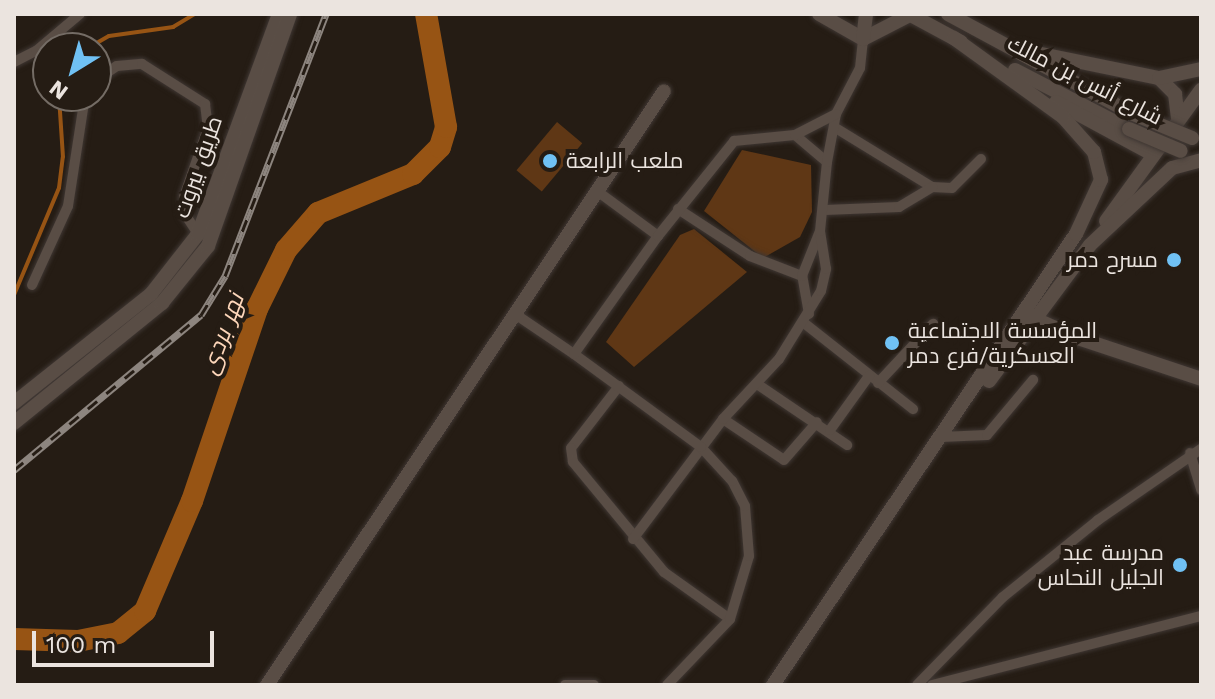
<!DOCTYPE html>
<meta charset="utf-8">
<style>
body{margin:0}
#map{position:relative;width:1215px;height:699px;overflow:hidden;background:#251c14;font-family:"Work Sans",Cairo,sans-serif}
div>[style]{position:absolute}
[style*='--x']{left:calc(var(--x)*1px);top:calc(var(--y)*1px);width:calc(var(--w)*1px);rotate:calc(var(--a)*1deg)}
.green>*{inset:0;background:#5f3715;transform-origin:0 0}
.stream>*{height:4px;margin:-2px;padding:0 2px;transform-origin:2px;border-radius:2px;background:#975414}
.river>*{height:22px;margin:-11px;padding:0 11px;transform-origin:11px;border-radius:11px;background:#975414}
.roads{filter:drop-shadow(0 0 2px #3f3733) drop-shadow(0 0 2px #3f3733)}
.street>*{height:10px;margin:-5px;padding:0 5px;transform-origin:5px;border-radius:5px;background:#594d45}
.secondary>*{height:14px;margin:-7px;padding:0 7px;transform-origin:7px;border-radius:7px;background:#594d45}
.rail>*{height:7px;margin-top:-3.5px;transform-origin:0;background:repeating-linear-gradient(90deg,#251c14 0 12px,#8d857f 0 24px);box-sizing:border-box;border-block:2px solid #8d857f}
.bridges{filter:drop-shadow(0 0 2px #3f3733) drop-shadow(0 0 2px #3f3733)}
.secondary-bridge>*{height:14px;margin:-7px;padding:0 7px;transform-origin:7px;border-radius:7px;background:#594d45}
.dots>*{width:22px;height:22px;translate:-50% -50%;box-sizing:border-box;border:4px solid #251c14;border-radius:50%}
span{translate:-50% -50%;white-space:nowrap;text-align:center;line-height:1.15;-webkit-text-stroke:8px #251c14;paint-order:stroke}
.street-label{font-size:22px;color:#ebe4df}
.poi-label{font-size:22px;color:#ebe4df}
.left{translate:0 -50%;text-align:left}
.right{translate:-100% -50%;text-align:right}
.water-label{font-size:24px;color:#fdd6ba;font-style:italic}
.frame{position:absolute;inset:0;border:16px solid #ebe4df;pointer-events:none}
.north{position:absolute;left:32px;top:32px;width:80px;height:80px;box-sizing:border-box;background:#251c14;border:2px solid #746c65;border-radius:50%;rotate:217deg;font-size:22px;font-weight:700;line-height:32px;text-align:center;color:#ebe4df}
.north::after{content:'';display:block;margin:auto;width:28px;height:36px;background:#70c1f4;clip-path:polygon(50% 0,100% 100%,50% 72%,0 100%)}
.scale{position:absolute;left:32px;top:631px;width:182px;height:36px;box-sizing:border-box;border:4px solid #ebe4df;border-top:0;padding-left:10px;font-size:24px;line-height:28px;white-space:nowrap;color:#ebe4df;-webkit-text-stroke:6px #251c14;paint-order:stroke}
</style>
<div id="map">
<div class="green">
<div style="left:557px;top:122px;width:33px;height:63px;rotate:40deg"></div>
<div style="clip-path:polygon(742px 150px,811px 165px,812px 212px,800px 237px,763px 258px,704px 211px)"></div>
<div style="clip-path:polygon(694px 229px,747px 272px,634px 367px,606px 342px,680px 235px)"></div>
</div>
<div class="stream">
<div style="--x:88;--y:48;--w:24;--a:-30"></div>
<div style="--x:109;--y:36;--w:65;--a:-8"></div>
<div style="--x:173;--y:27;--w:26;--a:-31"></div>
<div style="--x:14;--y:295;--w:116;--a:-67.2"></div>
<div style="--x:59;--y:188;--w:31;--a:-83"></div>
<div style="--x:63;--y:157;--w:61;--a:-93.8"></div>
</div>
<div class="river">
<div style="--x:14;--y:639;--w:64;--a:1.8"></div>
<div style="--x:78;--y:641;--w:41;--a:-11.3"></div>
<div style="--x:118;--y:633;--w:35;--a:-39"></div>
<div style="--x:145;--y:611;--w:120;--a:-66.9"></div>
<div style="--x:192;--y:501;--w:203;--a:-71.3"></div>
<div style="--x:257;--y:309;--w:66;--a:-63.8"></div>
<div style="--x:286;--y:250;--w:49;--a:-49.1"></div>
<div style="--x:318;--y:213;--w:103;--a:-22.3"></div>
<div style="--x:413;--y:174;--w:38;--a:-45"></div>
<div style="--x:440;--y:147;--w:21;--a:-73"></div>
<div style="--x:446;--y:127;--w:115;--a:-100"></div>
</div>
<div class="roads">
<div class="street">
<div style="--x:14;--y:62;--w:25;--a:-27"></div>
<div style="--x:36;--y:51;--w:57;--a:-40.1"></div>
<div style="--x:96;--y:80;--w:25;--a:-34"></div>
<div style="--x:117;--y:66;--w:25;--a:-5"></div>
<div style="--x:142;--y:64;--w:75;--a:32.4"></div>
<div style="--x:205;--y:104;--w:24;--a:83"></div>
<div style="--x:208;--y:128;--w:73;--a:109.2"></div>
<div style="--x:184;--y:197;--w:17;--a:87"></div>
<div style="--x:185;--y:214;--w:24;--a:57"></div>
<div style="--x:834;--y:127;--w:115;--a:31.5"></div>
<div style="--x:932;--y:187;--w:20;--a:3"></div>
<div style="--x:952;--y:188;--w:41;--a:-45"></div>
<div style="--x:795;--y:135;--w:42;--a:40.2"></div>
<div style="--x:597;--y:191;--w:76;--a:36.4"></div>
<div style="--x:678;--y:209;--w:86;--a:33.1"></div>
<div style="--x:750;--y:256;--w:56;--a:21"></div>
<div style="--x:825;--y:210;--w:74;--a:-2.3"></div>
<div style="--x:899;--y:207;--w:39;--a:-31"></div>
<div style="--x:32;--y:285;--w:87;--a:-65.5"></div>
<div style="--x:68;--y:206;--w:111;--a:-81.2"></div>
<div style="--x:515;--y:314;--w:71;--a:34.1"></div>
<div style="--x:809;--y:314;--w:39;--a:-100"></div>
<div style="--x:802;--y:276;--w:48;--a:-68.2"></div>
<div style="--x:804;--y:323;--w:139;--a:38.3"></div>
<div style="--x:878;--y:383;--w:81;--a:-47"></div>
<div style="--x:757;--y:384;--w:109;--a:34.1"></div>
<div style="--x:619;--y:386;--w:78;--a:127.7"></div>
<div style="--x:571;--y:448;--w:14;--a:82"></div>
<div style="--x:573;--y:462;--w:143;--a:50.4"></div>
<div style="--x:664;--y:572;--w:81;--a:35.5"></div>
<div style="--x:723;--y:419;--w:73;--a:33.9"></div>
<div style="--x:784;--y:460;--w:50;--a:-49"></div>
<div style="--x:830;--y:430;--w:67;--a:-54.2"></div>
<div style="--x:941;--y:437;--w:46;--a:-2.5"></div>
<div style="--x:987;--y:435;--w:72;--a:-50.1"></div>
<div style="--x:1190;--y:453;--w:39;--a:73"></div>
<div style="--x:633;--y:539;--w:150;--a:-53.1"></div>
<div style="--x:723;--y:419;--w:82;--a:-47"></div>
<div style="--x:779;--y:359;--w:80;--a:-58.3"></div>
<div style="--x:821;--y:291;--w:23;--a:-77"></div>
<div style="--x:826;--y:269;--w:38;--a:-99"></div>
<div style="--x:820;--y:231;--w:69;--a:-84.2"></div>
<div style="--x:827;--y:162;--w:49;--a:-79.4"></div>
<div style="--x:836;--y:114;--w:52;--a:-62.4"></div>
<div style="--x:860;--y:68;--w:29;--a:-84"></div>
<div style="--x:565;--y:685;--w:29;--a:0"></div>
<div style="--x:667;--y:685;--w:91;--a:-46.3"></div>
<div style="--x:730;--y:619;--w:66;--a:-73.2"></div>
<div style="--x:749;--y:556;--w:50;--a:-94.6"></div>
<div style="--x:745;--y:506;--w:28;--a:-117"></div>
<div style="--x:732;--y:481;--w:46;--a:-132.4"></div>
<div style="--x:701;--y:447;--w:157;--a:-143.8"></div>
<div style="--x:574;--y:354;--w:145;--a:-54.6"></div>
<div style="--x:658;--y:236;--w:122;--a:-51.3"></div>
<div style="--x:734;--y:141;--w:61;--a:-5.6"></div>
<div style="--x:795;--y:135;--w:46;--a:-27.1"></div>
<div style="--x:917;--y:685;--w:123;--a:-45.7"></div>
<div style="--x:1003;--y:597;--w:122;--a:-39"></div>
<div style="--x:1098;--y:520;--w:125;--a:-34.6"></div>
<div style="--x:932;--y:685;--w:278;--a:-14.4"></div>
</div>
<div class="secondary">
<div style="--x:819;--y:14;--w:51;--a:29.6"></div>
<div style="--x:863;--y:39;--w:53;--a:-27.1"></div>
<div style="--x:909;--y:14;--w:59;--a:28.3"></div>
<div style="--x:948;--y:14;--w:208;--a:28.4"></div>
<div style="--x:863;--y:39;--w:25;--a:-83"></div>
<div style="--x:1022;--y:50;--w:140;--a:11.6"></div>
<div style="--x:1159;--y:78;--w:23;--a:45"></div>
<div style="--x:1175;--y:94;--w:24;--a:83"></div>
<div style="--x:1015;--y:70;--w:128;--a:27.4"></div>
<div style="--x:1159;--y:78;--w:43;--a:-12.1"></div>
<div style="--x:1056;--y:102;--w:111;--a:28.4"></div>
<div style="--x:1106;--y:221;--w:162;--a:-54.1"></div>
<div style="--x:1029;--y:316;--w:51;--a:24.5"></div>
<div style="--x:1075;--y:337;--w:133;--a:18.4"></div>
<div style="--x:989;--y:381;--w:169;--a:-53.4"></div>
<div style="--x:1090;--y:245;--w:112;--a:-43.2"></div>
<div style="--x:1172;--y:168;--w:30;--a:-15"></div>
<div style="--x:14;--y:403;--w:175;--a:-38.5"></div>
<div style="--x:151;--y:294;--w:76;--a:-51.9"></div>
<div style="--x:198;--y:234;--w:234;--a:-69.8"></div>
<div style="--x:14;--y:423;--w:191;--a:-39"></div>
<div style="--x:162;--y:303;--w:73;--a:-51.1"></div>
<div style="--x:208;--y:246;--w:246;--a:-70.5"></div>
<div style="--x:267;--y:685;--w:714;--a:-56.24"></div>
<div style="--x:773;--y:685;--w:543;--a:-56.11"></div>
<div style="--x:1076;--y:234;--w:60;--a:-65.2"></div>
<div style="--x:1101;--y:180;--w:29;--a:-104"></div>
<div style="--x:1094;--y:152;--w:47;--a:-131.5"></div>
<div style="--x:1063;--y:117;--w:135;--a:-144.1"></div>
</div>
</div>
<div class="rail">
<div style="--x:14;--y:470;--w:243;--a:-39.7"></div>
<div style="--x:201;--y:315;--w:46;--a:-58.4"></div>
<div style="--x:225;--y:276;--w:281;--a:-68.9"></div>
</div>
<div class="bridges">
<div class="secondary-bridge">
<div style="--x:1131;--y:113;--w:66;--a:22.3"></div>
<div style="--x:1129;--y:129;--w:56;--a:22.9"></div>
</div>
</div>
<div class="dots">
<div style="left:550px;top:161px;background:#70c1f4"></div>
<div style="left:1174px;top:260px;background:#70c1f4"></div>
<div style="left:892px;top:343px;background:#70c1f4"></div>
<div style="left:1180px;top:565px;background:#70c1f4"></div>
</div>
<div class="street-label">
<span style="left:1085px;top:80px;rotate:27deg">شارع أنس بن مالك</span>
<span style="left:198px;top:167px;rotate:-71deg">طريق بيروت</span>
</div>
<div class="poi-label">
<span class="left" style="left:566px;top:161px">ملعب الرابعة</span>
<span class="right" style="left:1158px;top:260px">مسرح دمر</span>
<span class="left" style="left:908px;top:343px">المؤسسة الاجتماعية<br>العسكرية/فرع دمر</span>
<span class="right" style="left:1164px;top:565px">مدرسة عبد<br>الجليل النحاس</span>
</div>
<div class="water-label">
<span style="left:223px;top:334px;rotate:-70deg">نهر بردى</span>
</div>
<div class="frame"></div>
<div class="north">N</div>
<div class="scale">100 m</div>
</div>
